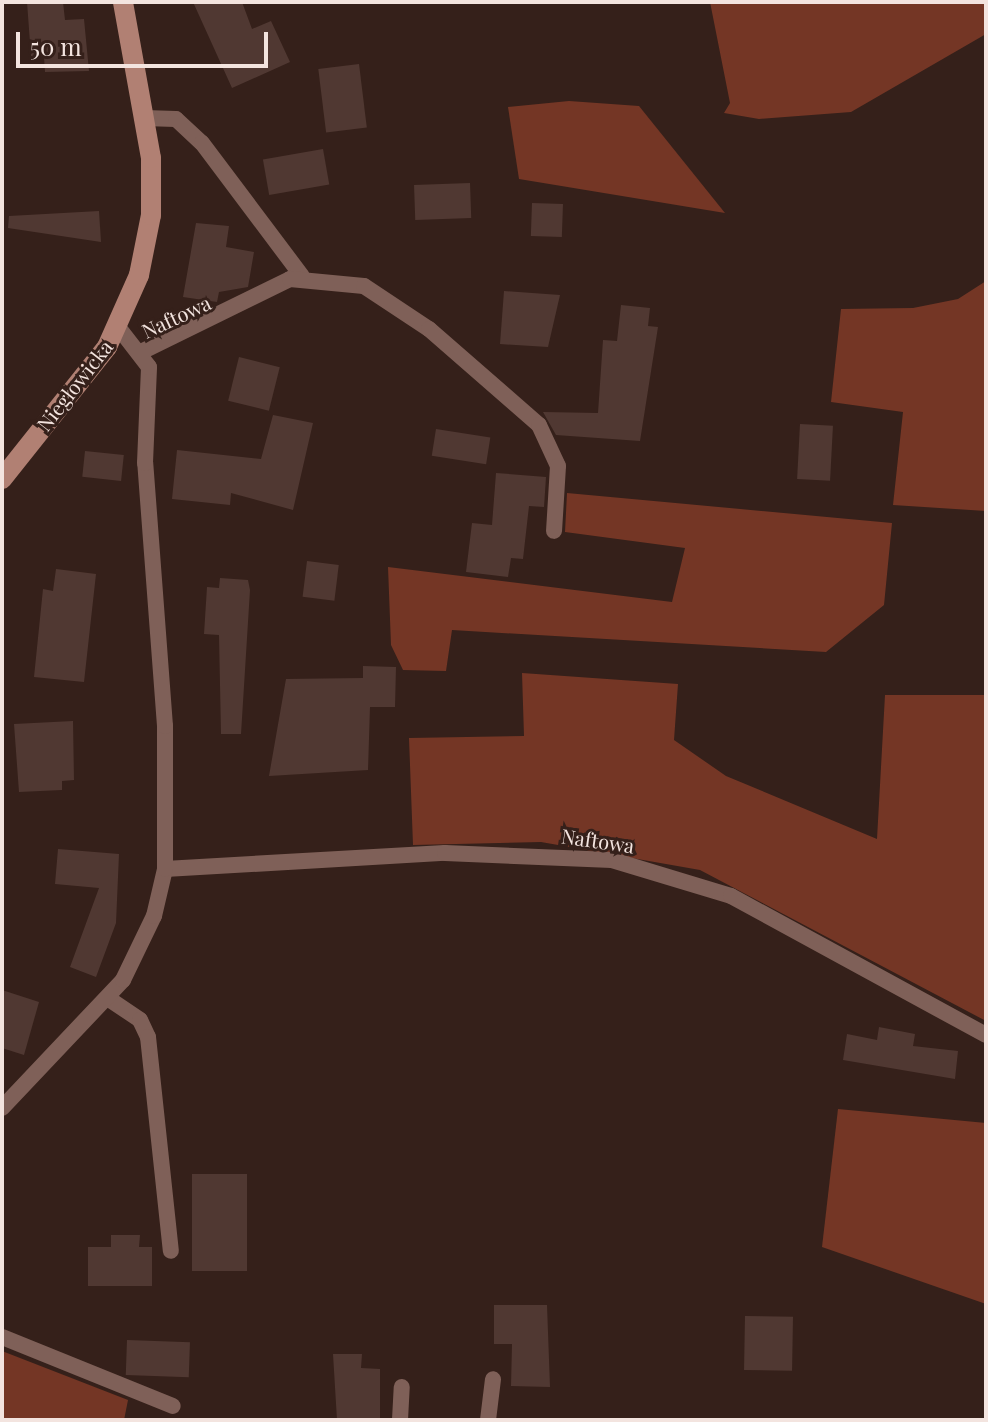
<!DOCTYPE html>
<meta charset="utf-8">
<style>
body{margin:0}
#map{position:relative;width:988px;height:1422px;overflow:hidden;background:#35201a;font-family:"Playfair Display",serif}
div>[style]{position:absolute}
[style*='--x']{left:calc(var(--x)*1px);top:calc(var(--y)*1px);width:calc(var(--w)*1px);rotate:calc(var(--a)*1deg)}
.green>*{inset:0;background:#743625}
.building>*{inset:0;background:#503832;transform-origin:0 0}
.lane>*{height:16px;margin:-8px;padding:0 8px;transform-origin:8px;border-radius:8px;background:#7f6058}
.secondary>*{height:20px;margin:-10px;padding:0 10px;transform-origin:10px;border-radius:10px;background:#b18073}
span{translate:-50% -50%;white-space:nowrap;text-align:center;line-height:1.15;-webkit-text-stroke:6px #35201a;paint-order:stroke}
.street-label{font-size:20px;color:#f3e4df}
.frame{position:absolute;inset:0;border:4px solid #f3e4df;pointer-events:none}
.scale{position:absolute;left:16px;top:32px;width:252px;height:36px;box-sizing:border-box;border:4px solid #f3e4df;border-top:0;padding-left:10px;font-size:24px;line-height:28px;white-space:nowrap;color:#f3e4df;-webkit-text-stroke:6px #35201a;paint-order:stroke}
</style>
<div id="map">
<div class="green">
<div style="clip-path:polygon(710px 2px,986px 2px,986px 34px,851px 112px,759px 119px,724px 113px,730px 103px)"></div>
<div style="clip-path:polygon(569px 101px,639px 106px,725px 213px,519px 179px,508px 107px)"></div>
<div style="clip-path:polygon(986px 281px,986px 511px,893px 505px,903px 412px,831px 402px,841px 309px,913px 308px,958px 299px)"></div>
<div style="clip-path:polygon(567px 493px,892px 523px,884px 605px,826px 652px,452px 630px,446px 671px,403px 670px,391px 645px,388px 567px,672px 602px,685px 548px,565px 532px)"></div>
<div style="clip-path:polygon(522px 673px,678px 684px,674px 740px,726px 776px,877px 839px,885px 695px,986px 695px,986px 1021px,700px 870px,541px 842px,413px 845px,409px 738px,524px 736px)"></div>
<div style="clip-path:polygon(838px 1109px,986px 1123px,986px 1304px,822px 1247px)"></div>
<div style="clip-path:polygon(2px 1351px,128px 1400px,124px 1420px,2px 1420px)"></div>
</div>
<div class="building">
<div style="clip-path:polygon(27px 2px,63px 2px,65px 20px,84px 19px,89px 71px,45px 72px,44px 57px,31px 56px)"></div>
<div style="clip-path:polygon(193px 2px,242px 2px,252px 29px,271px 21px,290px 62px,232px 88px)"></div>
<div style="left:359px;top:64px;width:64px;height:41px;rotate:83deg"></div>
<div style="left:323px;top:149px;width:36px;height:61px;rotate:80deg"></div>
<div style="left:470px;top:183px;width:35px;height:56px;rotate:88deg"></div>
<div style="left:532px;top:203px;width:31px;height:33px;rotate:2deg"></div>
<div style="clip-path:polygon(99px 211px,101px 242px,8px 228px,9px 216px)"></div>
<div style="clip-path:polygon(196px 223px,229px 226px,226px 247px,254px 252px,248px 287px,219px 292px,217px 302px,183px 297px)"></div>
<div style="clip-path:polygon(504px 291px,560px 295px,548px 347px,500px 344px)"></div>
<div style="clip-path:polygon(621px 305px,650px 308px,648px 326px,658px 327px,640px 441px,556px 435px,543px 412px,598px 413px,603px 340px,617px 341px)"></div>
<div style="left:239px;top:357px;width:42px;height:45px;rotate:14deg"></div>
<div style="clip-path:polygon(273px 415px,313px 423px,293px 510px,231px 493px,230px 505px,172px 499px,177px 450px,261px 459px)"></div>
<div style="left:800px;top:424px;width:33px;height:55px;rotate:3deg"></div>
<div style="left:436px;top:429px;width:55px;height:27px;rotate:9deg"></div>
<div style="left:85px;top:451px;width:39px;height:26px;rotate:6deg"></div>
<div style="clip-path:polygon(496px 473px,546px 477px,544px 507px,529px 506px,523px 559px,511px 558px,508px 577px,466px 572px,472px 523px,492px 525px)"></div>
<div style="left:307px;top:561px;width:32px;height:36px;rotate:7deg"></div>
<div style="clip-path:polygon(56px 569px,96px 574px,84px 682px,34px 677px,43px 589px,53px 591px)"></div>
<div style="clip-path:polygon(220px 578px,248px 580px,250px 590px,241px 734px,221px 734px,219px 635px,204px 634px,207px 587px,219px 588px)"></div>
<div style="clip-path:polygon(363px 666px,396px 667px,395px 707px,370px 707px,368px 770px,269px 776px,286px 679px,363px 678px)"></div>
<div style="clip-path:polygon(73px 721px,74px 780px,62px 781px,62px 790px,19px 792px,14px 724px)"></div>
<div style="clip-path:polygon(58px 849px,119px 854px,116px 923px,96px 977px,70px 967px,99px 888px,55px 884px)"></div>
<div style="clip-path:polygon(2px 990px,39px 1002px,24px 1055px,2px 1048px)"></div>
<div style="clip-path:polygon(879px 1027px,915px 1034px,913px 1046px,958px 1051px,955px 1079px,843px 1060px,847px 1034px,877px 1040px)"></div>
<div style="left:192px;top:1174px;width:55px;height:97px"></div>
<div style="clip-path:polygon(111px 1235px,140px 1235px,139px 1247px,152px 1247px,152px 1286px,88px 1286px,88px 1247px,111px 1247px)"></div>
<div style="clip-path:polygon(494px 1305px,547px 1305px,550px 1387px,511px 1386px,512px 1344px,494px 1344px)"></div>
<div style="left:745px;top:1316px;width:48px;height:54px;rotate:1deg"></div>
<div style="left:127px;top:1340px;width:63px;height:35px;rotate:2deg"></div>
<div style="clip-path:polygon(333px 1354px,362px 1354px,361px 1368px,380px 1369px,380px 1420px,337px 1420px)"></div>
</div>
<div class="lane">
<div style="--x:144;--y:118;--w:32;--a:2"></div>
<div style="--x:176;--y:119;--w:35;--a:43"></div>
<div style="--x:202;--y:143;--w:166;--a:53.1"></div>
<div style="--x:143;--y:351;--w:164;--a:-26.1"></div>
<div style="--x:290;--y:279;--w:74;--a:5.4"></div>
<div style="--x:364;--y:286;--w:78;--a:33.5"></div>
<div style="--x:429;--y:329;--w:146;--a:41.1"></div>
<div style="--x:539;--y:425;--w:45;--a:65.1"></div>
<div style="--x:558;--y:466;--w:65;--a:93.5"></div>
<div style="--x:165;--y:869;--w:280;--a:-3.3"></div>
<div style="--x:445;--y:853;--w:167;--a:2.4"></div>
<div style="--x:612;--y:860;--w:124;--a:16.8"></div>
<div style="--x:731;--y:896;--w:290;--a:28.6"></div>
<div style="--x:109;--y:999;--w:37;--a:34"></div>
<div style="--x:140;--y:1020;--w:19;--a:65"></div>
<div style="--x:148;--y:1037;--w:215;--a:83.9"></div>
<div style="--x:2;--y:1108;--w:176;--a:-46.6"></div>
<div style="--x:123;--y:980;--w:71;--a:-64.2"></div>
<div style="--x:154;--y:916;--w:48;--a:-76.8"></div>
<div style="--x:165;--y:869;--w:143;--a:-90"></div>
<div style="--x:165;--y:726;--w:264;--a:-94.3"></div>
<div style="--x:145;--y:463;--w:96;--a:-87.6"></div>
<div style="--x:149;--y:367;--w:51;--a:-127.8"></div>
<div style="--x:2;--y:1337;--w:184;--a:22"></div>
<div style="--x:400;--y:1420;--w:33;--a:-87"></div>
<div style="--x:488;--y:1420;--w:41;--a:-83"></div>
</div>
<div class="secondary">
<div style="--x:2;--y:479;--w:169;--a:-51.5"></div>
<div style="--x:107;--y:347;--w:79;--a:-66"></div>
<div style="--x:139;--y:275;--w:61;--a:-78.7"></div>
<div style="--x:151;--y:215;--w:57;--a:-90"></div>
<div style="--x:151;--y:158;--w:158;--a:-100.2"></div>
</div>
<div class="street-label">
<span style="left:176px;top:316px;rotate:-25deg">Naftowa</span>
<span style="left:74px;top:385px;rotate:-52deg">Niegłowicka</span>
<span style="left:598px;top:840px;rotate:8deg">Naftowa</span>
</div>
<div class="frame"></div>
<div class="scale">50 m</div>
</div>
